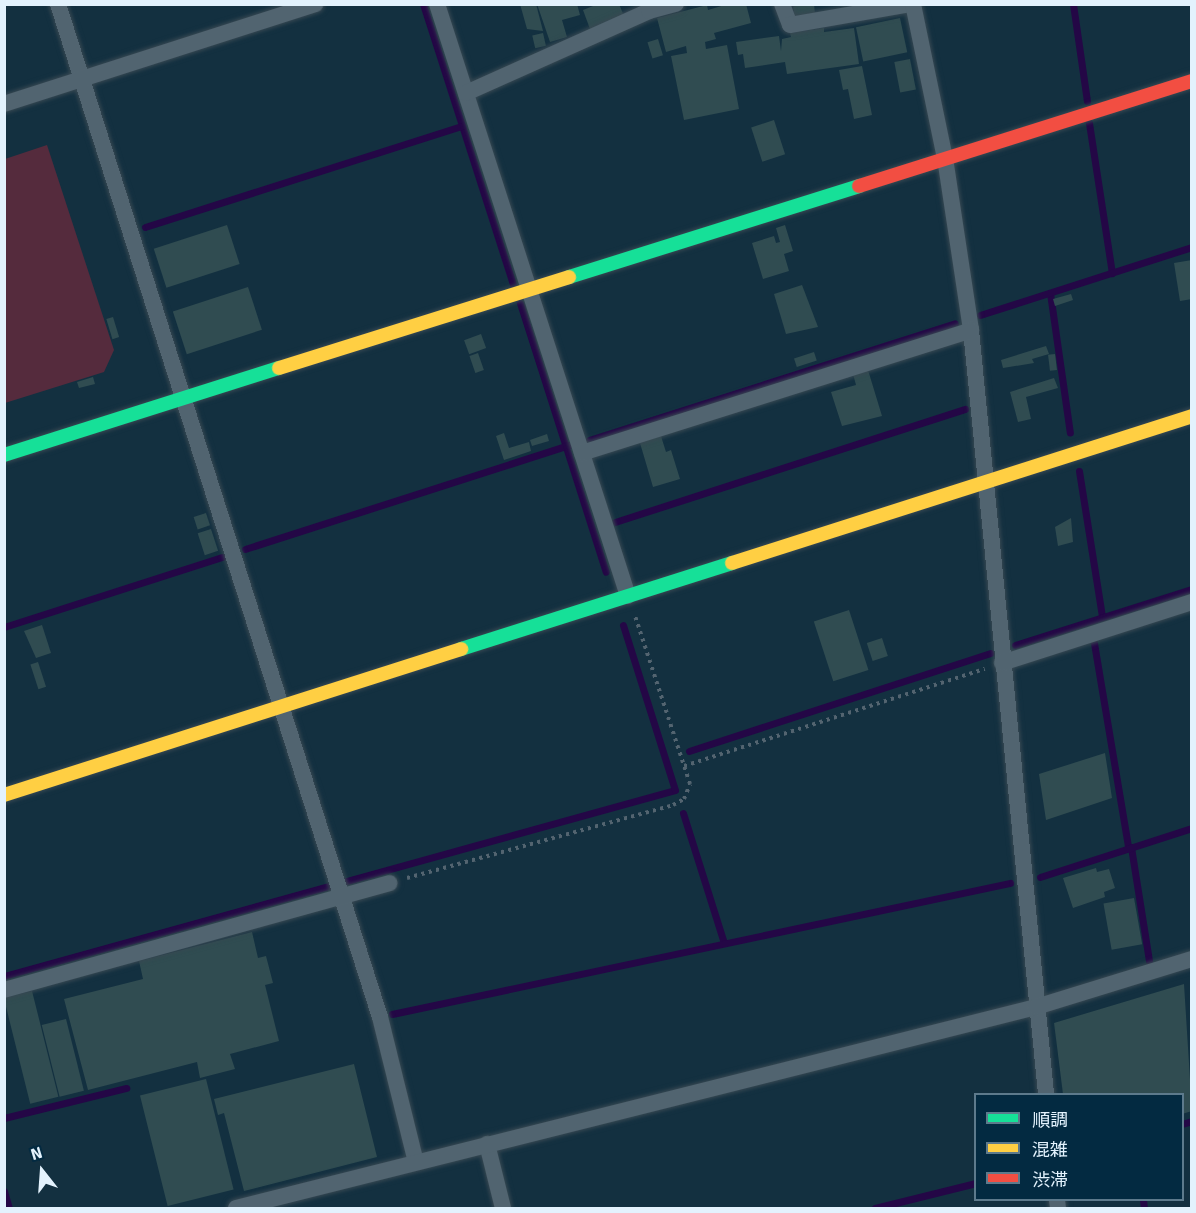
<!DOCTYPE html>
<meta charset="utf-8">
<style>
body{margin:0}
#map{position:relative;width:1196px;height:1213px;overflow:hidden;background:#133040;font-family:Signika,"Noto Sans JP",sans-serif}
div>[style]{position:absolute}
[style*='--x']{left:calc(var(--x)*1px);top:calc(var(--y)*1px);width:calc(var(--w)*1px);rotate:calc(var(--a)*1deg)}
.green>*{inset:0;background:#552b3d}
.stream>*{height:7px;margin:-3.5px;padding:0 3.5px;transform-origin:3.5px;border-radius:3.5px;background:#240746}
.building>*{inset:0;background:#304c51;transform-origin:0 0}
.path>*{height:4px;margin-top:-2px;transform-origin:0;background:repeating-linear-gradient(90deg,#536470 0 3px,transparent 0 7.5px)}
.roads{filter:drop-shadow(0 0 2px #374852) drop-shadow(0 0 2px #374852)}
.street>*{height:16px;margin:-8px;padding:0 8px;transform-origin:8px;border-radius:8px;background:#516470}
.fast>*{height:14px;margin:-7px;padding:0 7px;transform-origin:7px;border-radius:7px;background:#16e098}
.slow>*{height:14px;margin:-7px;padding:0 7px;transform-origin:7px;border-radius:7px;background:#ffcf43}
.jam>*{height:14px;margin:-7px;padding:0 7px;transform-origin:7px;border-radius:7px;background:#f24e42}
span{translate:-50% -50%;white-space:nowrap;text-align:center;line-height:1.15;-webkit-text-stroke:6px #032a41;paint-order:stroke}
.frame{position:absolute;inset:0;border:6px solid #e3f2fd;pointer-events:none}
.legend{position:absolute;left:974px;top:1093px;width:210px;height:108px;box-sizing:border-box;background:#032a41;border:2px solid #5d7a8c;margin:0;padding:8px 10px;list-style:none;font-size:18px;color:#e3f2fd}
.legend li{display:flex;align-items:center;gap:12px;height:30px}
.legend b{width:30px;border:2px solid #5d7a8c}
.north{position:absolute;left:12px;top:1141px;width:60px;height:60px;-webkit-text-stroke:4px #032a41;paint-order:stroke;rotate:343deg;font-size:16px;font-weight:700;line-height:24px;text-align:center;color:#e3f2fd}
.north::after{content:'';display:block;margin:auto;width:21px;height:27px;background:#e3f2fd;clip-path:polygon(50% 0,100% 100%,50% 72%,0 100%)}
</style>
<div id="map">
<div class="green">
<div style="clip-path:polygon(47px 145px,114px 350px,104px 372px,5px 403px,5px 159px)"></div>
</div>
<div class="stream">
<div style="--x:423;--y:4;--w:294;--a:72.2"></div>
<div style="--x:1073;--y:4;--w:98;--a:81.8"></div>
<div style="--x:1089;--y:123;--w:152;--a:81.3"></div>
<div style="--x:145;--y:227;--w:333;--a:-17.7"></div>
<div style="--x:1050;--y:293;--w:141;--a:81.9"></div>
<div style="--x:520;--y:303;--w:282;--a:72.3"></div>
<div style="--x:980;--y:315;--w:223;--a:-17.8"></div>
<div style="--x:589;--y:440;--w:384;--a:-17.7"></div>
<div style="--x:1079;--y:471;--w:148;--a:81"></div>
<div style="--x:615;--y:522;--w:368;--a:-17.9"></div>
<div style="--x:245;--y:549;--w:343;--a:-17.8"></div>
<div style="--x:4;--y:627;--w:229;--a:-17.8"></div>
<div style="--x:1094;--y:643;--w:206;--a:80.5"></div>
<div style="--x:1015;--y:645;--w:186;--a:-17.6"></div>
<div style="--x:689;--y:751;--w:317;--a:-18"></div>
<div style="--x:683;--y:813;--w:136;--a:72.5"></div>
<div style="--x:1131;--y:847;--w:115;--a:81"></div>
<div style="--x:1040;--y:877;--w:160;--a:-17.9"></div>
<div style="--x:4;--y:976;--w:696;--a:-15.49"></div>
<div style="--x:675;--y:790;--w:173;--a:-107.5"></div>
<div style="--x:392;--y:1014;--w:632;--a:-11.97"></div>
<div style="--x:4;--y:1118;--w:126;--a:-13.8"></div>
<div style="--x:1182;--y:1124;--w:10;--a:-17"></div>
<div style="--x:4;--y:1191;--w:18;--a:74"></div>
<div style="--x:1143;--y:1200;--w:8;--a:83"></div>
<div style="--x:875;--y:1208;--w:104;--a:-13.9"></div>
</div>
<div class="building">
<div style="clip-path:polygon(520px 4px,536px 4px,543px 31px,527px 29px)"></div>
<div style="clip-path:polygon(537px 4px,577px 4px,580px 15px,562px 20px,567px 37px,550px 42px)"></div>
<div style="clip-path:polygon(598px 4px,619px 4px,624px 16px,590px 29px,583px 10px)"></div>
<div style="clip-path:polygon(728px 4px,746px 4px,751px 23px,714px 33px,716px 39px,705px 42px,706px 49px,727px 45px,739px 109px,684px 120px,671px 56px,687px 53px,686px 46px,666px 52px,657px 18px,707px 5px,708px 10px)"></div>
<div style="left:814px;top:4px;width:10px;height:21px;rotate:84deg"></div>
<div style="left:900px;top:18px;width:35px;height:45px;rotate:78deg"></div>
<div style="clip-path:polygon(824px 28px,824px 32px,854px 28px,859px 64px,787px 74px,785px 62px,745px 68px,743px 54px,738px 55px,736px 42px,779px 36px,781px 51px,782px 39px,791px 37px,790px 33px)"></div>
<div style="left:543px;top:33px;width:13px;height:11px;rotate:77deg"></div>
<div style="left:658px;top:39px;width:17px;height:11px;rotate:73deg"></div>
<div style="left:910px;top:59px;width:31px;height:16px;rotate:79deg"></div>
<div style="clip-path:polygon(862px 66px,872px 115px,854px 119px,848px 89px,843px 90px,839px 70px)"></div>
<div style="left:774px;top:120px;width:36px;height:24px;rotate:72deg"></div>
<div style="left:227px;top:225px;width:41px;height:77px;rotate:72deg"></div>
<div style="clip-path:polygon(785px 225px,793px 251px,784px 254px,789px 271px,763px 279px,752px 243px,774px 236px,776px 243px,780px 242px,776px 228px)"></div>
<div style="clip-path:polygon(1192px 260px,1192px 299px,1180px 301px,1174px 263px)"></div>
<div style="clip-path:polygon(802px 285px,818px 327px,786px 334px,774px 294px)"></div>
<div style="left:248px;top:287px;width:45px;height:79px;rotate:72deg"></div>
<div style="clip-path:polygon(1071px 294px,1073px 300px,1055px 306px,1053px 299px)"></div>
<div style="left:113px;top:317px;width:21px;height:7px;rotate:73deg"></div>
<div style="left:481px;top:334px;width:15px;height:18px;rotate:70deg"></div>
<div style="clip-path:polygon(1046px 346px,1049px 354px,1032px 359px,1034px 363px,1003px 368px,1001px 360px)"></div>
<div style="left:814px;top:352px;width:9px;height:21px;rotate:72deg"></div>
<div style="left:478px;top:353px;width:18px;height:9px;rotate:71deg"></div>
<div style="left:1055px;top:354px;width:16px;height:7px;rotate:83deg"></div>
<div style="clip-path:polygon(868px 370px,882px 416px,842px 426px,831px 392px,856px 385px,853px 374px)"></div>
<div style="clip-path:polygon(93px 377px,95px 384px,79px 388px,77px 382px)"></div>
<div style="clip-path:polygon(1054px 378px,1058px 388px,1026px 397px,1031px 419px,1018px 422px,1010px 392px)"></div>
<div style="clip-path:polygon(504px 433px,509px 448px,529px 442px,531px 451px,504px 460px,496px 436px)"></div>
<div style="clip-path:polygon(547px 434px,549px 441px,532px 446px,530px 440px)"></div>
<div style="clip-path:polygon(661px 436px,666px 452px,671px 450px,680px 479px,653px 487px,640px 443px)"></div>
<div style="left:206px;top:513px;width:13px;height:13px;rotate:72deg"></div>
<div style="clip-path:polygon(1071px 518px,1073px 542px,1058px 546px,1055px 527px)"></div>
<div style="left:211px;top:529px;width:23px;height:14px;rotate:72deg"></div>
<div style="left:849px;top:610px;width:63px;height:37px;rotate:72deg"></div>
<div style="clip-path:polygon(42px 625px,51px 653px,36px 658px,24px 631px)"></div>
<div style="left:882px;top:638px;width:19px;height:16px;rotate:72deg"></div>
<div style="left:38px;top:662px;width:26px;height:8px;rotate:72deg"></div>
<div style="clip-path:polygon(1105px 753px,1112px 798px,1046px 820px,1039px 774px)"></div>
<div style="clip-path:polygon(1096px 868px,1097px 872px,1109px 869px,1115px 888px,1104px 892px,1105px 897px,1073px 908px,1063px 878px)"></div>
<div style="left:1134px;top:898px;width:47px;height:31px;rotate:80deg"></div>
<div style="clip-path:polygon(252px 932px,258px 958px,266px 956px,273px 983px,265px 985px,279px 1041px,230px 1054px,235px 1069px,200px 1078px,197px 1062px,88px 1090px,64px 999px,143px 979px,139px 961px)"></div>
<div style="clip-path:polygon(1184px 984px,1192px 1111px,1182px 1114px,1182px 1094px,1063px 1094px,1054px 1023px)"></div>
<div style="left:32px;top:991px;width:109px;height:29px;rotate:76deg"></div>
<div style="left:66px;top:1019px;width:74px;height:25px;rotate:76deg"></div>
<div style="clip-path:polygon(354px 1064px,377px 1157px,244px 1191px,224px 1113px,218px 1115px,214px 1099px)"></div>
<div style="left:206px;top:1079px;width:114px;height:68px;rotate:76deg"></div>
</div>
<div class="path">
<div style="--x:684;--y:766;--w:316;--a:-17.9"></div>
<div style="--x:407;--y:878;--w:276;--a:-15.3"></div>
<div style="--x:673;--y:805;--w:13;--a:-29"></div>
<div style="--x:684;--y:799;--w:16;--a:-68"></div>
<div style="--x:690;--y:784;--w:177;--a:-108.1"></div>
</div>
<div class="roads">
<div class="street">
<div style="--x:58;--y:4;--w:1063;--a:72.37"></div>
<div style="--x:380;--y:1017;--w:149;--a:76.1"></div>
<div style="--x:437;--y:4;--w:622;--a:72.12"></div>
<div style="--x:782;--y:4;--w:22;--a:69"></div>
<div style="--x:790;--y:25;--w:122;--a:-9.9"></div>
<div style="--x:913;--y:4;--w:157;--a:78.3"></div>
<div style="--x:945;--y:158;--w:174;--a:81.4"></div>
<div style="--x:971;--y:330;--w:768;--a:84.39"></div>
<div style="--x:466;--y:93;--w:201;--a:-24.1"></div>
<div style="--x:649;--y:11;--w:28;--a:-15"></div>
<div style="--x:4;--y:104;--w:327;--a:-17.8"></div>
<div style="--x:582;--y:453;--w:408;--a:-17.5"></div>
<div style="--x:1002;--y:663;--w:200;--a:-17.8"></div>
<div style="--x:4;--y:990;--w:400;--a:-15.5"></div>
<div style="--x:487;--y:1144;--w:66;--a:76"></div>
<div style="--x:1057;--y:1200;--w:8;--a:83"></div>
<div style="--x:236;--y:1208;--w:825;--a:-14.1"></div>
<div style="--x:1036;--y:1007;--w:163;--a:-17.1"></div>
</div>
<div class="fast">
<div style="--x:569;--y:277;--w:304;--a:-17.4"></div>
<div style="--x:4;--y:455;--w:288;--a:-17.6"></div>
<div style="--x:461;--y:649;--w:284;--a:-17.6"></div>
</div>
<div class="slow">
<div style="--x:279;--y:368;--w:304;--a:-17.4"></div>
<div style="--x:732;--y:563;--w:483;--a:-17.7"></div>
<div style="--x:4;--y:795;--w:480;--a:-17.7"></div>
</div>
<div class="jam">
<div style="--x:859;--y:186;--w:349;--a:-17.5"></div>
</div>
</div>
<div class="frame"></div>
<ul class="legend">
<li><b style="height:8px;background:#16e098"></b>順調</li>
<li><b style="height:8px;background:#ffcf43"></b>混雑</li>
<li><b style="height:8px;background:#f24e42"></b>渋滞</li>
</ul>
<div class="north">N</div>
</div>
